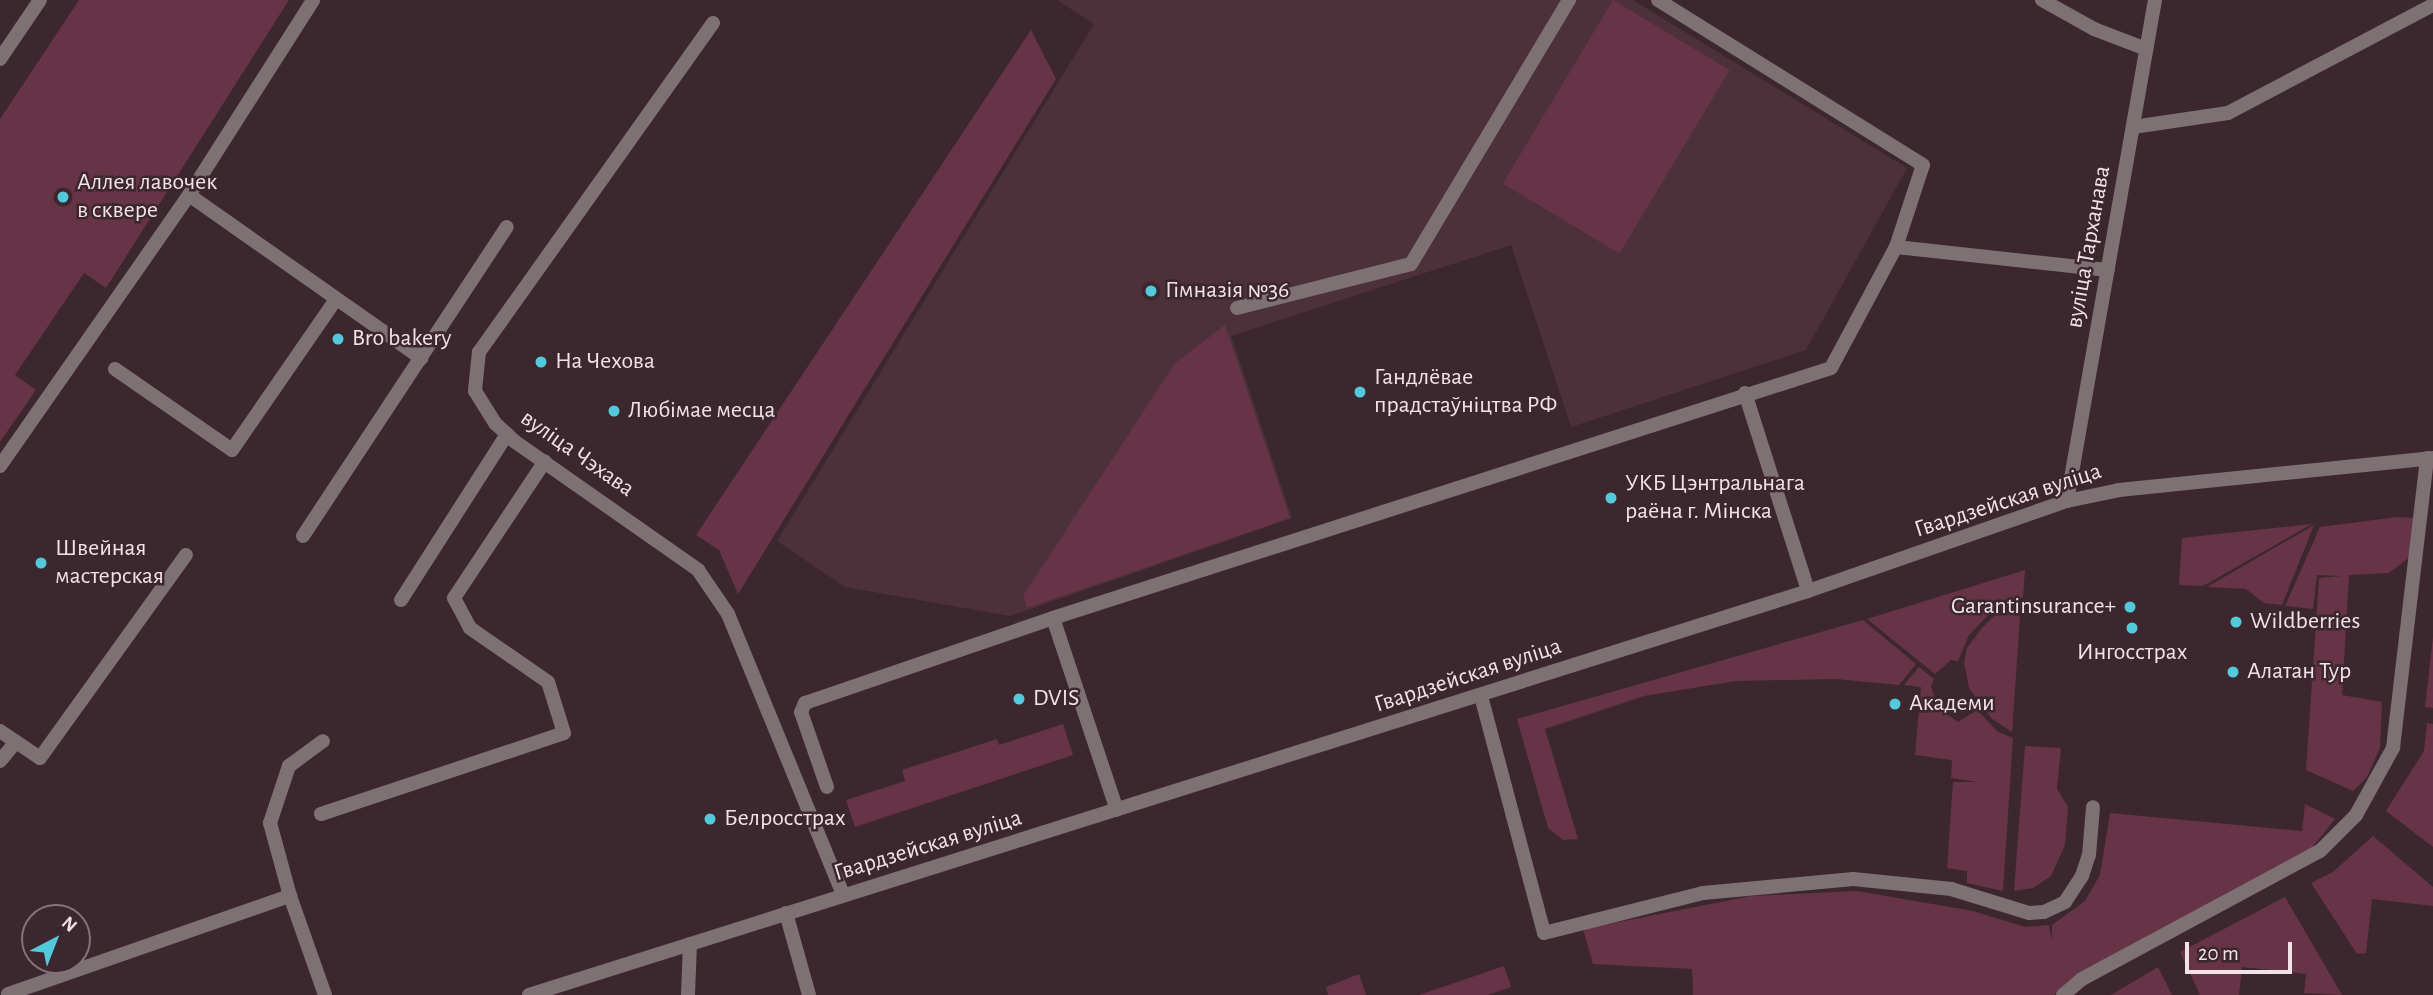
<!DOCTYPE html>
<meta charset="utf-8">
<style>
body{margin:0}
#map{position:relative;width:2433px;height:995px;overflow:hidden;background:#3c272e;font-family:"Alegreya Sans",sans-serif}
div>[style]{position:absolute}
[style*='--x']{left:calc(var(--x)*1px);top:calc(var(--y)*1px);width:calc(var(--w)*1px);rotate:calc(var(--a)*1deg)}
.built>*{inset:0;background:#4c313a}
.green>*{inset:0;background:#663446;transform-origin:0 0}
.service>*{height:14px;margin:-7px;padding:0 7px;transform-origin:7px;border-radius:7px;background:#7d7174}
.minor>*{height:14px;margin:-7px;padding:0 7px;transform-origin:7px;border-radius:7px;background:#7d7174}
.tertiary>*{height:14px;margin:-7px;padding:0 7px;transform-origin:7px;border-radius:7px;background:#7d7174}
.dots>*{width:19px;height:19px;translate:-50% -50%;box-sizing:border-box;border:4px solid #3c272e;border-radius:50%}
span{translate:-50% -50%;white-space:nowrap;text-align:center;line-height:1.15;-webkit-text-stroke:5px #3c272e;paint-order:stroke}
.poi-label{font-size:24px;color:#f1e2e6}
.left{translate:0 -50%;text-align:left}
.right{translate:-100% -50%;text-align:right}
.street-label{font-size:24px;color:#f1e2e6}
.north{position:absolute;left:21px;top:904px;width:70px;height:70px;box-sizing:border-box;background:#3c272e;border:2px solid #847278;border-radius:50%;rotate:42deg;font-size:19px;font-weight:700;line-height:28px;text-align:center;color:#f1e2e6}
.north::after{content:'';display:block;margin:auto;width:24px;height:32px;background:#53cadc;clip-path:polygon(50% 0,100% 100%,50% 72%,0 100%)}
.scale{position:absolute;left:2185px;top:942px;width:107px;height:32px;box-sizing:border-box;border:4px solid #f1e2e6;border-top:0;padding-left:9px;font-size:21px;line-height:24px;white-space:nowrap;color:#f1e2e6;-webkit-text-stroke:5px #3c272e;paint-order:stroke}
</style>
<div id="map">
<div class="built">
<div style="clip-path:polygon(1057px 0,1633px 0,1907px 168px,1806px 350px,1571px 427px,1511px 245px,1231px 336px,1292px 518px,1010px 616px,845px 587px,777px 541px,1094px 24px)"></div>
</div>
<div class="green">
<div style="clip-path:polygon(79px 0,289px 0,106px 288px,84px 273px,15px 375px,36px 390px,0 442px,0 119px)"></div>
<div style="left:1613px;top:0;width:136px;height:214px;rotate:31deg"></div>
<div style="clip-path:polygon(1031px 30px,1056px 79px,738px 594px,719px 550px,696px 535px)"></div>
<div style="clip-path:polygon(1225px 325px,1290px 518px,1027px 608px,1023px 596px,1175px 363px)"></div>
<div style="clip-path:polygon(2397px 517px,2416px 518px,2410px 557px,2389px 573px,2349px 575px,2342px 695px,2382px 702px,2380px 748px,2367px 777px,2353px 791px,2306px 770px,2319px 578px,2342px 576px,2317px 575px,2313px 609px,2285px 606px,2320px 527px)"></div>
<div style="clip-path:polygon(2312px 524px,2203px 586px,2179px 585px,2182px 538px)"></div>
<div style="clip-path:polygon(2314px 525px,2282px 605px,2264px 603px,2246px 589px,2207px 587px)"></div>
<div style="clip-path:polygon(2025px 570px,2023px 597px,1994px 609px,1969px 635px,1958px 661px,1951px 660px,1935px 674px,1867px 619px)"></div>
<div style="clip-path:polygon(2021px 603px,2012px 732px,1992px 719px,1969px 688px,1964px 662px,1967px 648px,1982px 628px,1997px 613px)"></div>
<div style="clip-path:polygon(1863px 620px,1916px 664px,1899px 685px,1836px 679px,1736px 681px,1644px 696px,1545px 729px,1578px 839px,1563px 840px,1548px 828px,1517px 719px)"></div>
<div style="clip-path:polygon(2433px 637px,2433px 708px,2425px 707px)"></div>
<div style="clip-path:polygon(1919px 667px,1934px 679px,1931px 686px,1938px 708px,1958px 722px,1977px 710px,1998px 732px,2013px 738px,2003px 891px,1967px 883px,1967px 871px,1947px 868px,1953px 782px,1978px 782px,1951px 778px,1952px 760px,1915px 755px,1921px 687px,1904px 685px)"></div>
<div style="clip-path:polygon(2427px 723px,2433px 724px,2433px 847px,2386px 811px,2424px 751px)"></div>
<div style="clip-path:polygon(1063px 724px,1073px 755px,855px 827px,846px 800px,905px 781px,902px 770px,997px 739px,999px 745px)"></div>
<div style="clip-path:polygon(2025px 746px,2061px 748px,2057px 789px,2068px 807px,2065px 845px,2051px 876px,2033px 888px,2014px 891px)"></div>
<div style="clip-path:polygon(2305px 804px,2335px 819px,2310px 850px,2079px 974px,2054px 995px,1693px 995px,1692px 969px,1593px 964px,1583px 929px,1751px 896px,1857px 891px,1973px 911px,2025px 927px,2049px 925px,2052px 941px,2052px 925px,2085px 901px,2100px 875px,2110px 813px,2302px 831px)"></div>
<div style="clip-path:polygon(2373px 836px,2433px 887px,2433px 906px,2372px 899px,2366px 953px,2357px 954px,2311px 883px,2333px 872px)"></div>
<div style="clip-path:polygon(2285px 897px,2342px 995px,2304px 993px,2306px 974px,2242px 967px,2239px 995px,2200px 995px,2180px 952px)"></div>
<div style="clip-path:polygon(1504px 966px,1511px 987px,1488px 995px,1419px 995px)"></div>
<div style="clip-path:polygon(2158px 967px,2172px 995px,2111px 995px)"></div>
<div style="clip-path:polygon(1359px 974px,1366px 995px,1328px 995px,1326px 987px)"></div>
</div>
<div class="service">
<div style="--x:713;--y:23;--w:404;--a:125.4"></div>
<div style="--x:479;--y:352;--w:39;--a:96"></div>
<div style="--x:475;--y:391;--w:39;--a:58"></div>
<div style="--x:496;--y:424;--w:25;--a:43"></div>
<div style="--x:514;--y:441;--w:225;--a:35"></div>
<div style="--x:698;--y:570;--w:53;--a:55.7"></div>
<div style="--x:728;--y:614;--w:304;--a:67.7"></div>
<div style="--x:2133;--y:127;--w:96;--a:-8.4"></div>
<div style="--x:2228;--y:113;--w:232;--a:-27.8"></div>
<div style="--x:189;--y:195;--w:284;--a:35.1"></div>
<div style="--x:1896;--y:247;--w:213;--a:6.2"></div>
<div style="--x:1237;--y:308;--w:179;--a:-14.2"></div>
<div style="--x:1411;--y:264;--w:308;--a:-59.1"></div>
<div style="--x:115;--y:369;--w:142;--a:34.7"></div>
<div style="--x:232;--y:450;--w:183;--a:-55.4"></div>
<div style="--x:1745;--y:393;--w:208;--a:72.3"></div>
<div style="--x:303;--y:536;--w:370;--a:-56.6"></div>
<div style="--x:401;--y:600;--w:197;--a:-57.4"></div>
<div style="--x:1053;--y:618;--w:817;--a:-17.81"></div>
<div style="--x:1831;--y:368;--w:137;--a:-61.8"></div>
<div style="--x:1896;--y:247;--w:86;--a:-71.8"></div>
<div style="--x:1923;--y:165;--w:312;--a:-148.1"></div>
<div style="--x:1481;--y:696;--w:245;--a:75.1"></div>
<div style="--x:1544;--y:933;--w:164;--a:-14.1"></div>
<div style="--x:1703;--y:893;--w:151;--a:-5.3"></div>
<div style="--x:1853;--y:879;--w:99;--a:5.8"></div>
<div style="--x:1951;--y:889;--w:82;--a:17.1"></div>
<div style="--x:2029;--y:913;--w:15;--a:-4"></div>
<div style="--x:2044;--y:912;--w:23;--a:-25"></div>
<div style="--x:2065;--y:902;--w:31;--a:-57"></div>
<div style="--x:2082;--y:876;--w:22;--a:-72"></div>
<div style="--x:2089;--y:855;--w:48;--a:-85.2"></div>
<div style="--x:0;--y:731;--w:48;--a:34"></div>
<div style="--x:40;--y:758;--w:250;--a:-54.3"></div>
<div style="--x:0;--y:761;--w:25;--a:-50"></div>
<div style="--x:827;--y:787;--w:79;--a:-109.1"></div>
<div style="--x:801;--y:712;--w:10;--a:-66"></div>
<div style="--x:805;--y:703;--w:262;--a:-18.9"></div>
<div style="--x:1053;--y:618;--w:202;--a:71.6"></div>
<div style="--x:321;--y:814;--w:256;--a:-18.4"></div>
<div style="--x:564;--y:733;--w:53;--a:-107.4"></div>
<div style="--x:548;--y:682;--w:95;--a:-145.3"></div>
<div style="--x:470;--y:628;--w:34;--a:-118"></div>
<div style="--x:454;--y:598;--w:164;--a:-56.4"></div>
<div style="--x:290;--y:896;--w:76;--a:-105.3"></div>
<div style="--x:270;--y:823;--w:60;--a:-71.6"></div>
<div style="--x:289;--y:766;--w:42;--a:-36.3"></div>
<div style="--x:786;--y:913;--w:85;--a:74.3"></div>
<div style="--x:8;--y:994;--w:299;--a:-19.2"></div>
<div style="--x:290;--y:896;--w:105;--a:70.5"></div>
<div style="--x:688;--y:995;--w:51;--a:-87.8"></div>
<div style="--x:2063;--y:995;--w:25;--a:-40"></div>
<div style="--x:2082;--y:979;--w:270;--a:-28.3"></div>
<div style="--x:2320;--y:851;--w:51;--a:-45"></div>
<div style="--x:2356;--y:815;--w:77;--a:-61.1"></div>
<div style="--x:2393;--y:748;--w:292;--a:-83.3"></div>
</div>
<div class="minor">
<div style="--x:2042;--y:0;--w:60;--a:29.1"></div>
<div style="--x:2094;--y:29;--w:56;--a:21"></div>
<div style="--x:0;--y:59;--w:71;--a:-55.9"></div>
<div style="--x:0;--y:466;--w:330;--a:-55.1"></div>
<div style="--x:189;--y:195;--w:231;--a:-57.5"></div>
<div style="--x:2067;--y:501;--w:509;--a:-80.04"></div>
</div>
<div class="tertiary">
<div style="--x:529;--y:995;--w:1341;--a:-17.53"></div>
<div style="--x:1808;--y:591;--w:274;--a:-19.2"></div>
<div style="--x:2067;--y:501;--w:53;--a:-11.9"></div>
<div style="--x:2119;--y:490;--w:316;--a:-5.8"></div>
</div>
<div class="dots">
<div style="left:63px;top:197px;background:#53cadc"></div>
<div style="left:1151px;top:291px;background:#53cadc"></div>
<div style="left:338px;top:339px;background:#53cadc"></div>
<div style="left:541px;top:362px;background:#53cadc"></div>
<div style="left:1360px;top:392px;background:#53cadc"></div>
<div style="left:614px;top:411px;background:#53cadc"></div>
<div style="left:1611px;top:498px;background:#53cadc"></div>
<div style="left:41px;top:563px;background:#53cadc"></div>
<div style="left:2130px;top:607px;background:#53cadc"></div>
<div style="left:2236px;top:622px;background:#53cadc"></div>
<div style="left:2132px;top:628px;background:#53cadc"></div>
<div style="left:2233px;top:672px;background:#53cadc"></div>
<div style="left:1019px;top:699px;background:#53cadc"></div>
<div style="left:1895px;top:704px;background:#53cadc"></div>
<div style="left:710px;top:819px;background:#53cadc"></div>
</div>
<div class="poi-label">
<span class="left" style="left:77px;top:197px">Аллея лавочек<br>в сквере</span>
<span class="left" style="left:1165px;top:291px">Гімназія №36</span>
<span class="left" style="left:352px;top:339px">Bro bakery</span>
<span class="left" style="left:555px;top:362px">На Чехова</span>
<span class="left" style="left:1374px;top:392px">Гандлёвае<br>прадстаўніцтва РФ</span>
<span class="left" style="left:628px;top:411px">Любімае месца</span>
<span class="left" style="left:1625px;top:498px">УКБ Цэнтральнага<br>раёна г. Мінска</span>
<span class="left" style="left:55px;top:563px">Швейная<br>мастерская</span>
<span class="right" style="left:2116px;top:607px">Garantinsurance+</span>
<span class="left" style="left:2250px;top:622px">Wildberries</span>
<span style="left:2132px;top:653px">Ингосстрах</span>
<span class="left" style="left:2247px;top:672px">Алатан Тур</span>
<span class="left" style="left:1033px;top:699px">DVIS</span>
<span class="left" style="left:1909px;top:704px">Академи</span>
<span class="left" style="left:724px;top:819px">Белросстрах</span>
</div>
<div class="street-label">
<span style="left:2089px;top:247px;rotate:-80deg">вуліца Тарханава</span>
<span style="left:577px;top:454px;rotate:35deg">вуліца Чэхава</span>
<span style="left:2008px;top:501px;rotate:-18deg">Гвардзейская вуліца</span>
<span style="left:1468px;top:676px;rotate:-18deg">Гвардзейская вуліца</span>
<span style="left:928px;top:846px;rotate:-17deg">Гвардзейская вуліца</span>
</div>
<div class="north">N</div>
<div class="scale">20 m</div>
</div>
